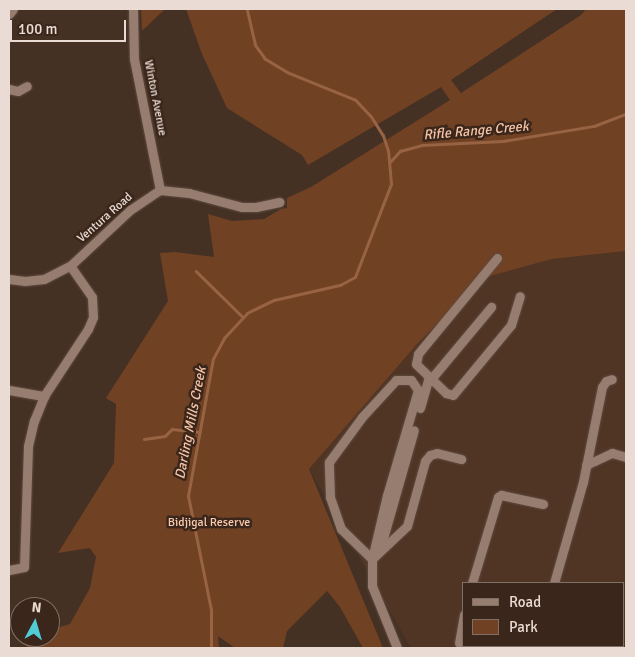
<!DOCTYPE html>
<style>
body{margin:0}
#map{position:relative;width:635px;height:657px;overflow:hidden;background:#453024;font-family:Signika,sans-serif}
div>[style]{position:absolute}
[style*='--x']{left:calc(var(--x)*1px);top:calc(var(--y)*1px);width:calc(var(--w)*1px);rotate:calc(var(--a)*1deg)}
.built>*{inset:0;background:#503525}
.green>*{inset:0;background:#714124}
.stream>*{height:2.5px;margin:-1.25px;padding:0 1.25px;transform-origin:1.25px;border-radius:1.25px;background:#986343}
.roads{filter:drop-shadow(0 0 1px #5f4c40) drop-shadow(0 0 1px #5f4c40)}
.minor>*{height:9px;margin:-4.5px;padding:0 4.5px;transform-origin:4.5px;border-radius:4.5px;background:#967d6f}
span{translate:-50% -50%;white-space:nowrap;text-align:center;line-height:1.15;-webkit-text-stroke:5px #3a261a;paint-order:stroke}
.street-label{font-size:12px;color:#eadcd4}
.park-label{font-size:12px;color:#fdccb0}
.water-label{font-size:14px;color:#f5c4a8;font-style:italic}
.frame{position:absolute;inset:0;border:10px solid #eadcd4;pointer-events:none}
.legend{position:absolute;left:462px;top:582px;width:162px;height:65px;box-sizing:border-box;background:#3a261a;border:1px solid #806f64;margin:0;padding:6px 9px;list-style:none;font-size:15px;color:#eadcd4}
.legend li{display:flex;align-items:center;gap:10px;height:25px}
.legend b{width:25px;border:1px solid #806f64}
.north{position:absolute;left:10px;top:597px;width:50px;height:50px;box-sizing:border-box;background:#3a261a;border:1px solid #806f64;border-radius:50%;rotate:6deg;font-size:14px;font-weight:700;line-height:20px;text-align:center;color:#eadcd4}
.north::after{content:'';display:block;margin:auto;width:18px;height:22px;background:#51ccd4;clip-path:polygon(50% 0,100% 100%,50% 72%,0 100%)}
.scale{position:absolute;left:10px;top:20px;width:116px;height:22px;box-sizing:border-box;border:2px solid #eadcd4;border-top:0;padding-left:6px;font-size:15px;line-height:18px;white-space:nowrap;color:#eadcd4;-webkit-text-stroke:4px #3a261a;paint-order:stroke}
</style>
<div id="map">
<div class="built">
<div style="clip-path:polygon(evenodd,626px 251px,626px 648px,411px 648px,309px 469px,418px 343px,483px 278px,552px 259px,626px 251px,464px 583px,624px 583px,624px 646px,464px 646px,464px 583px)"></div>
</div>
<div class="green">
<div style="clip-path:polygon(141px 9px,165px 9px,142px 31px)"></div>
<div style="clip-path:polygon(186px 9px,557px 9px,451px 80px,461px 93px,581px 15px,586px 9px,626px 9px,626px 251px,552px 259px,483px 278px,418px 343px,309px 469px,383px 648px,363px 648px,340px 607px,327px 591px,287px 631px,283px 648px,235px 648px,218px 636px,219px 648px,28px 648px,21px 639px,50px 637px,50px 630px,70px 624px,90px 588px,96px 557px,90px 548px,58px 553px,114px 463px,116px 404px,106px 398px,168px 301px,160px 253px,175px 252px,214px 257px,208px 214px,232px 221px,264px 219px,281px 209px,287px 208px,287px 198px,311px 187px,450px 100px,441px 87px,308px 165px,302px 155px,227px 108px,202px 54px)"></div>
</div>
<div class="stream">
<div style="--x:390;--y:162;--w:15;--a:-48"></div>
<div style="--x:400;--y:151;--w:23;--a:-15"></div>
<div style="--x:422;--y:145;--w:81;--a:-2.8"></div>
<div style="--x:503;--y:141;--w:92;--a:-9.4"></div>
<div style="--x:594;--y:126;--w:34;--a:-21"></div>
<div style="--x:196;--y:271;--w:66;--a:44.4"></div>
<div style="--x:144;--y:439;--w:21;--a:-8"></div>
<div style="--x:165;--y:436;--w:10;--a:-45"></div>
<div style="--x:172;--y:429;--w:28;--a:6"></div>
<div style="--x:211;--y:648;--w:38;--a:-90"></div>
<div style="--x:211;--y:610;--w:116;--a:-101.4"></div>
<div style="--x:188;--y:496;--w:139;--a:-79.7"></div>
<div style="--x:213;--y:359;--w:24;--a:-62"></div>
<div style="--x:224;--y:338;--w:34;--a:-47"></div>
<div style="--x:247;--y:313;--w:30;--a:-26"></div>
<div style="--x:274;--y:300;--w:68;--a:-12.8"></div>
<div style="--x:340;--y:285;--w:17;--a:-28"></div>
<div style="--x:355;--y:277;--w:100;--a:-68.8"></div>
<div style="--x:391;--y:184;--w:33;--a:-95"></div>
<div style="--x:388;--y:151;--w:16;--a:-108"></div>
<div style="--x:383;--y:136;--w:22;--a:-122"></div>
<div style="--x:371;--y:117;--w:23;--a:-133"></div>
<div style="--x:355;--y:100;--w:72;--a:-158.1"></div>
<div style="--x:288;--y:73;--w:27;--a:-149"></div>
<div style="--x:265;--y:59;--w:17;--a:-126"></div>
<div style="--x:255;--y:45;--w:37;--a:-103"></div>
</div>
<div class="roads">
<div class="minor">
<div style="--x:133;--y:9;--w:50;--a:88.9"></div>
<div style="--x:134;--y:59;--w:134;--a:78.8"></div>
<div style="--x:9;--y:14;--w:6;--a:-51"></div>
<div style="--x:9;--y:89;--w:9;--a:13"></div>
<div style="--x:18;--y:91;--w:10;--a:-29"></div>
<div style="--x:497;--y:258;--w:124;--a:129.5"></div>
<div style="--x:418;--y:354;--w:10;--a:101"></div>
<div style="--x:416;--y:364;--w:42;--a:44"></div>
<div style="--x:446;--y:393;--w:7;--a:16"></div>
<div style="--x:453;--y:395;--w:91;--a:-50.4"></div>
<div style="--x:511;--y:325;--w:30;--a:-73"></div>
<div style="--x:9;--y:279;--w:16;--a:7"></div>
<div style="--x:25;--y:281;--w:19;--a:-6"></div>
<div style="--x:44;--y:279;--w:29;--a:-27"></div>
<div style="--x:70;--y:266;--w:82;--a:-43"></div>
<div style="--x:130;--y:210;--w:36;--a:-34"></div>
<div style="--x:160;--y:190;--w:29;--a:6"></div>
<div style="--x:189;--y:193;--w:55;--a:14.8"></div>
<div style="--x:242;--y:207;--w:14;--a:0"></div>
<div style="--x:256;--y:207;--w:24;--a:-12"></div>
<div style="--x:431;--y:379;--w:94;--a:-50.2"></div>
<div style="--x:9;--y:390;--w:36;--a:10"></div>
<div style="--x:420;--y:408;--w:32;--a:-74"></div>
<div style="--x:586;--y:465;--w:29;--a:-25"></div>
<div style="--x:612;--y:453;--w:15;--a:16"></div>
<div style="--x:382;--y:542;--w:116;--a:-74.1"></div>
<div style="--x:372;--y:559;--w:43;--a:-135.9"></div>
<div style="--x:341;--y:529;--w:34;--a:-109"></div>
<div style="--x:330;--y:497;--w:35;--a:-92"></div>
<div style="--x:329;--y:462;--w:56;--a:-53.7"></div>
<div style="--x:362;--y:417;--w:50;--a:-47.4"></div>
<div style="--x:396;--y:380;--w:15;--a:0"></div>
<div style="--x:411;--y:380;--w:12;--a:55"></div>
<div style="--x:418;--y:390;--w:109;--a:106.4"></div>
<div style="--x:387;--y:495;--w:66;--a:103.2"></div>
<div style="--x:372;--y:559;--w:27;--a:90"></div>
<div style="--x:372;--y:586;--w:67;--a:68"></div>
<div style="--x:372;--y:559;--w:48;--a:-43.3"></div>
<div style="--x:407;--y:526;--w:67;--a:-74.5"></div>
<div style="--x:425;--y:461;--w:8;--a:-50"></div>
<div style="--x:430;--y:455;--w:7;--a:-16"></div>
<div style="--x:437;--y:453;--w:25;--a:14"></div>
<div style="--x:9;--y:570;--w:15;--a:-11"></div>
<div style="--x:24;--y:567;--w:121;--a:-88.1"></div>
<div style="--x:28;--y:446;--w:26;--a:-77"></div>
<div style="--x:34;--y:421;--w:27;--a:-68"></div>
<div style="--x:44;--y:396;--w:80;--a:-56.7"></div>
<div style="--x:88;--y:329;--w:13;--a:-67"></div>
<div style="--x:93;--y:317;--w:20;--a:-93"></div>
<div style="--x:92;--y:297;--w:38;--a:-125"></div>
<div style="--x:472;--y:583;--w:90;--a:-73.2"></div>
<div style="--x:498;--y:497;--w:4;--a:-34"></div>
<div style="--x:501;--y:495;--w:43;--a:12.1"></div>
<div style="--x:554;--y:583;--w:105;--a:-74"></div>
<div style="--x:583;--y:482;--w:97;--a:-78.7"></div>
<div style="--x:602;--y:387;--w:7;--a:-56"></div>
<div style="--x:606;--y:381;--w:6;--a:-18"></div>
<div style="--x:459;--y:643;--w:29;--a:-80"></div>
<div style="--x:470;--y:646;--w:10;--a:11"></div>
<div style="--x:532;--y:648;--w:2;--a:-63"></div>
<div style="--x:581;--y:648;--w:2;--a:-63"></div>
</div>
</div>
<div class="street-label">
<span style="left:155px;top:98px;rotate:79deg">Winton Avenue</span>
<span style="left:105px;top:218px;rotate:-41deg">Ventura Road</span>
</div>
<div class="park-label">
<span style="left:209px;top:523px">Bidjigal Reserve</span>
</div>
<div class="water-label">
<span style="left:476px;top:131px;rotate:-5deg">Rifle Range Creek</span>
<span style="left:191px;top:423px;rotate:-79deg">Darling Mills Creek</span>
</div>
<div class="frame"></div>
<ul class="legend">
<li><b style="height:6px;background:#967d6f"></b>Road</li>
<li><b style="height:14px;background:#714124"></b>Park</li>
</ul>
<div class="north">N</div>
<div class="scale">100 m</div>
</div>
